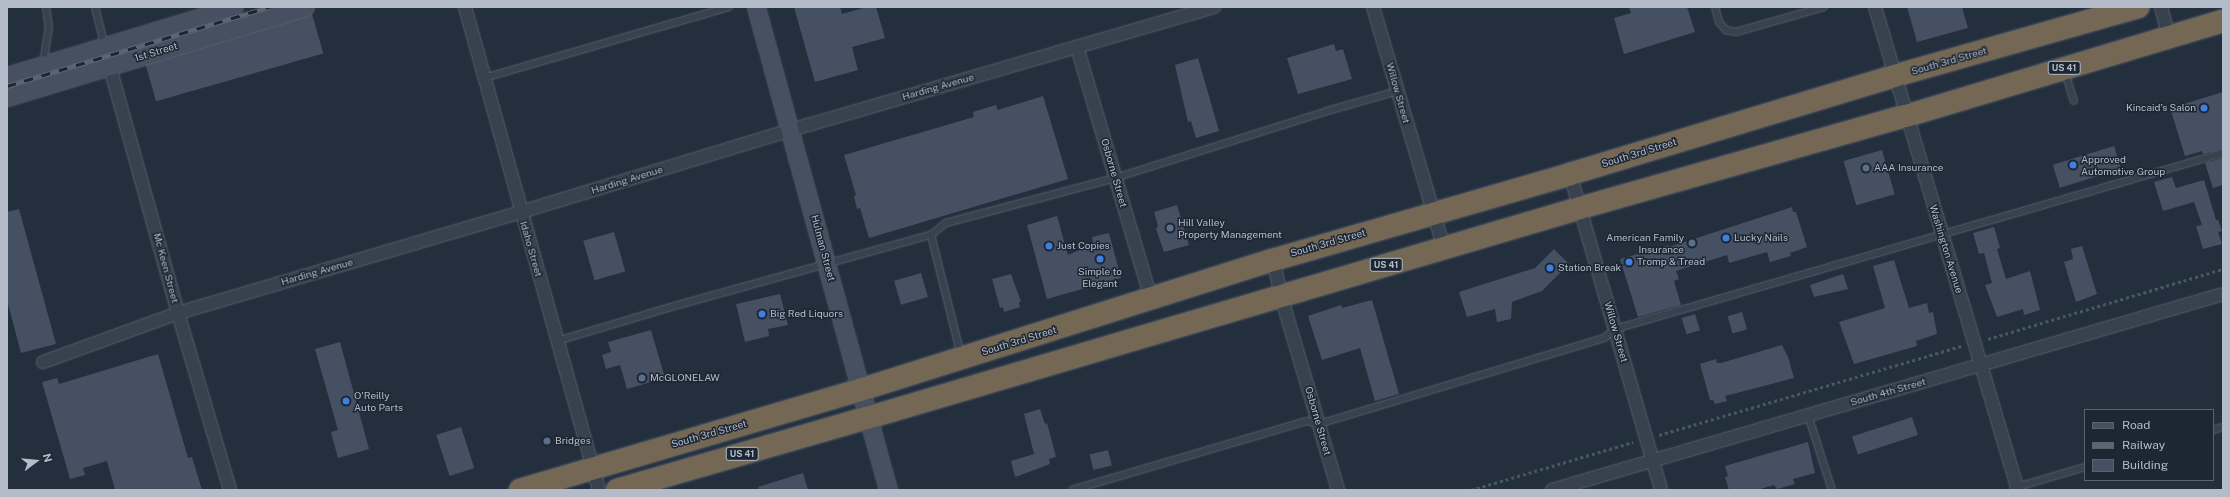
<!DOCTYPE html>
<meta charset="utf-8">
<style>
body{margin:0}
#map{position:relative;width:2230px;height:497px;overflow:hidden;background:#242f3e;font-family:"Public Sans",sans-serif}
div>[style]{position:absolute}
[style*='--x']{left:calc(var(--x)*1px);top:calc(var(--y)*1px);width:calc(var(--w)*1px);rotate:calc(var(--a)*1deg)}
.building>*{inset:0;background:#455162;transform-origin:0 0}
.path>*{height:2.5px;margin-top:-1.25px;transform-origin:0;background:repeating-linear-gradient(90deg,#44595c 0 3px,transparent 0 6px)}
.roads{filter:drop-shadow(0 0 1px #565f6c) drop-shadow(0 0 1px #565f6c)}
.lane>*{height:6px;margin:-3px;padding:0 3px;transform-origin:3px;border-radius:3px;background:#38414e}
.street>*{height:12px;margin:-6px;padding:0 6px;transform-origin:6px;border-radius:6px;background:#38414e}
.secondary>*{height:17px;margin:-8.5px;padding:0 8.5px;transform-origin:8.5px;border-radius:8.5px;background:#465061}
.highway>*{height:22px;margin:-11px;padding:0 11px;transform-origin:11px;border-radius:11px;background:#746855}
.rail>*{height:4.5px;margin-top:-2.25px;transform-origin:0;background:repeating-linear-gradient(90deg,#1d2633 0 9px,#5a6575 0 18px);box-sizing:border-box;border-block:1px solid #5a6575}
.dots>*{width:11px;height:11px;translate:-50% -50%;box-sizing:border-box;border:2px solid #1d2633;border-radius:50%}
span{translate:-50% -50%;white-space:nowrap;text-align:center;line-height:1.15;-webkit-text-stroke:3px #1d2633;paint-order:stroke}
.shield-label span{padding:1px 3px;background:#1d2633;border:1px solid;border-radius:3px;-webkit-text-stroke-width:0}
.shield-label{font-size:9px;color:#b4bcc9;font-weight:700}
.street-label{font-size:10px;color:#b4bcc9}
.poi-label{font-size:10px;color:#b4bcc9}
.right{translate:-100% -50%;text-align:right}
.left{translate:0 -50%;text-align:left}
.frame{position:absolute;inset:0;border:8px solid #b4bcc9;pointer-events:none}
.legend{position:absolute;left:2084px;top:409px;width:130px;height:72px;box-sizing:border-box;background:#1d2633;border:1px solid #59626f;margin:0;padding:5px 7px;list-style:none;font-size:12px;color:#b4bcc9}
.legend li{display:flex;align-items:center;gap:8px;height:20px}
.legend b{width:20px;border:1px solid #59626f}
.north{position:absolute;left:16px;top:441px;width:40px;height:40px;-webkit-text-stroke:3px #1d2633;paint-order:stroke;rotate:74deg;font-size:11px;font-weight:700;line-height:16px;text-align:center;color:#b4bcc9}
.north::after{content:'';display:block;margin:auto;width:14px;height:18px;background:#b4bcc9;clip-path:polygon(50% 0,100% 100%,50% 72%,0 100%)}
</style>
<div id="map">
<div class="building">
<div style="clip-path:polygon(794px 7px,840px 7px,842px 14px,867px 7px,876px 7px,885px 38px,852px 47px,858px 70px,815px 82px)"></div>
<div style="clip-path:polygon(1629px 7px,1687px 7px,1695px 32px,1624px 54px,1614px 18px,1631px 13px)"></div>
<div style="clip-path:polygon(1907px 7px,1962px 7px,1968px 28px,1917px 42px)"></div>
<div style="left:312px;top:14px;width:41px;height:174px;rotate:74deg"></div>
<div style="clip-path:polygon(1334px 44px,1336px 51px,1343px 49px,1352px 79px,1298px 94px,1287px 58px)"></div>
<div style="clip-path:polygon(1198px 58px,1219px 131px,1196px 138px,1191px 121px,1188px 122px,1175px 65px)"></div>
<div style="clip-path:polygon(2223px 92px,2223px 149px,2203px 154px,2202px 151px,2185px 156px,2171px 111px,2184px 106px,2184px 104px)"></div>
<div style="clip-path:polygon(1043px 96px,1068px 179px,869px 238px,860px 208px,857px 209px,854px 196px,856px 195px,844px 155px,974px 117px,973px 112px,996px 105px,998px 110px)"></div>
<div style="left:2114px;top:146px;width:24px;height:64px;rotate:73deg"></div>
<div style="left:1882px;top:150px;width:46px;height:40px;rotate:74deg"></div>
<div style="clip-path:polygon(2223px 158px,2223px 185px,2213px 188px,2205px 163px)"></div>
<div style="clip-path:polygon(2172px 177px,2176px 188px,2204px 180px,2216px 220px,2218px 220px,2222px 231px,2218px 232px,2222px 244px,2203px 249px,2196px 226px,2202px 225px,2194px 202px,2163px 211px,2154px 182px)"></div>
<div style="clip-path:polygon(1177px 205px,1189px 245px,1164px 252px,1156px 229px,1158px 226px,1154px 212px)"></div>
<div style="clip-path:polygon(1792px 207px,1793px 212px,1796px 212px,1807px 247px,1790px 253px,1791px 256px,1770px 262px,1767px 252px,1729px 263px,1727px 255px,1676px 271px,1679px 279px,1674px 281px,1681px 305px,1638px 317px,1620px 259px,1669px 245px,1669px 247px)"></div>
<div style="clip-path:polygon(19px 209px,56px 344px,21px 353px,7px 300px,7px 212px)"></div>
<div style="clip-path:polygon(1057px 216px,1068px 255px,1093px 244px,1092px 237px,1109px 233px,1121px 278px,1047px 299px,1027px 225px)"></div>
<div style="clip-path:polygon(1994px 227px,2000px 248px,1997px 249px,2006px 279px,2030px 271px,2040px 310px,2024px 315px,2023px 309px,1997px 317px,1985px 285px,1992px 283px,1984px 253px,1979px 254px,1973px 233px)"></div>
<div style="left:614px;top:232px;width:41px;height:32px;rotate:74deg"></div>
<div style="clip-path:polygon(2082px 246px,2097px 294px,2076px 302px,2064px 262px,2073px 259px,2071px 249px)"></div>
<div style="clip-path:polygon(1554px 249px,1569px 264px,1542px 291px,1512px 302px,1511px 319px,1497px 322px,1495px 309px,1467px 317px,1459px 292px,1535px 268px)"></div>
<div style="clip-path:polygon(1894px 260px,1909px 308px,1927px 303px,1929px 313px,1933px 312px,1937px 334px,1916px 341px,1917px 346px,1854px 364px,1839px 322px,1885px 308px,1873px 266px)"></div>
<div style="left:921px;top:273px;width:25px;height:28px;rotate:74deg"></div>
<div style="clip-path:polygon(1011px 274px,1021px 302px,1019px 302px,1020px 307px,1004px 312px,1003px 307px,1000px 308px,992px 279px)"></div>
<div style="clip-path:polygon(1843px 274px,1848px 289px,1814px 297px,1810px 285px)"></div>
<div style="clip-path:polygon(780px 294px,788px 325px,768px 329px,769px 336px,745px 342px,736px 304px)"></div>
<div style="clip-path:polygon(1372px 300px,1399px 394px,1375px 401px,1360px 348px,1322px 360px,1308px 316px,1341px 305px,1342px 308px)"></div>
<div style="left:1742px;top:312px;width:18px;height:15px;rotate:74deg"></div>
<div style="left:1695px;top:314px;width:17px;height:14px;rotate:73deg"></div>
<div style="clip-path:polygon(651px 330px,665px 378px,627px 389px,620px 365px,606px 369px,602px 355px,611px 352px,608px 342px)"></div>
<div style="clip-path:polygon(340px 342px,369px 449px,338px 458px,331px 432px,338px 430px,315px 349px)"></div>
<div style="clip-path:polygon(1782px 345px,1788px 357px,1794px 378px,1725px 396px,1727px 401px,1715px 404px,1713px 400px,1710px 400px,1700px 364px,1716px 359px,1717px 363px,1721px 363px)"></div>
<div style="clip-path:polygon(158px 354px,188px 458px,192px 457px,202px 490px,115px 490px,107px 461px,83px 468px,85px 475px,70px 479px,42px 382px,57px 378px,59px 384px)"></div>
<div style="clip-path:polygon(1040px 409px,1045px 424px,1047px 423px,1056px 457px,1049px 459px,1050px 464px,1015px 477px,1011px 461px,1034px 454px,1024px 414px)"></div>
<div style="left:1912px;top:417px;width:19px;height:63px;rotate:72deg"></div>
<div style="left:461px;top:427px;width:43px;height:26px;rotate:72deg"></div>
<div style="clip-path:polygon(1808px 442px,1815px 473px,1793px 479px,1795px 484px,1777px 489px,1774px 485px,1757px 490px,1729px 490px,1725px 477px,1728px 476px,1725px 466px)"></div>
<div style="left:1108px;top:450px;width:16px;height:19px;rotate:76deg"></div>
<div style="clip-path:polygon(803px 473px,808px 490px,759px 490px,758px 487px)"></div>
</div>
<div class="path">
<div style="--x:1988;--y:339;--w:245;--a:-16.6"></div>
<div style="--x:1659;--y:435;--w:316;--a:-16.4"></div>
<div style="--x:1471;--y:490;--w:169;--a:-16.5"></div>
</div>
<div class="roads">
<div class="lane">
<div style="--x:95;--y:7;--w:38;--a:76"></div>
<div style="--x:1715;--y:7;--w:16;--a:75"></div>
<div style="--x:1719;--y:22;--w:11;--a:49"></div>
<div style="--x:1726;--y:30;--w:10;--a:11"></div>
<div style="--x:1736;--y:32;--w:91;--a:-15.9"></div>
<div style="--x:43;--y:64;--w:36;--a:-81"></div>
<div style="--x:49;--y:28;--w:21;--a:-98"></div>
<div style="--x:2065;--y:72;--w:30;--a:73"></div>
<div style="--x:484;--y:78;--w:255;--a:-16.2"></div>
<div style="--x:931;--y:235;--w:124;--a:76"></div>
<div style="--x:557;--y:341;--w:126;--a:-16.6"></div>
<div style="--x:678;--y:305;--w:263;--a:-15.5"></div>
<div style="--x:931;--y:235;--w:19;--a:-39"></div>
<div style="--x:946;--y:223;--w:175;--a:-14.9"></div>
<div style="--x:1115;--y:178;--w:222;--a:-17.5"></div>
<div style="--x:1327;--y:111;--w:74;--a:-15.7"></div>
<div style="--x:1808;--y:415;--w:79;--a:72.3"></div>
<div style="--x:2213;--y:430;--w:10;--a:-17"></div>
<div style="--x:2017;--y:487;--w:71;--a:-16.4"></div>
<div style="--x:1072;--y:490;--w:245;--a:-16.4"></div>
<div style="--x:1307;--y:421;--w:12;--a:14"></div>
<div style="--x:1319;--y:424;--w:298;--a:-16.8"></div>
<div style="--x:1604;--y:338;--w:14;--a:-39"></div>
<div style="--x:1615;--y:329;--w:633;--a:-16.14"></div>
</div>
<div class="street">
<div style="--x:465;--y:7;--w:501;--a:74.49"></div>
<div style="--x:1373;--y:7;--w:252;--a:73.6"></div>
<div style="--x:1875;--y:7;--w:504;--a:73.51"></div>
<div style="--x:2161;--y:7;--w:30;--a:75"></div>
<div style="--x:104;--y:46;--w:277;--a:74.5"></div>
<div style="--x:178;--y:313;--w:184;--a:73.6"></div>
<div style="--x:1077;--y:47;--w:263;--a:73.6"></div>
<div style="--x:1570;--y:174;--w:329;--a:73.9"></div>
<div style="--x:1273;--y:260;--w:37;--a:77"></div>
<div style="--x:1281;--y:296;--w:202;--a:73.6"></div>
<div style="--x:43;--y:362;--w:144;--a:-19.9"></div>
<div style="--x:178;--y:313;--w:358;--a:-16.4"></div>
<div style="--x:521;--y:212;--w:300;--a:-16.9"></div>
<div style="--x:808;--y:125;--w:423;--a:-16.2"></div>
<div style="--x:1552;--y:490;--w:699;--a:-16.28"></div>
</div>
<div class="secondary">
<div style="--x:756;--y:7;--w:501;--a:74.71"></div>
<div style="--x:7;--y:76;--w:237;--a:-16.9"></div>
<div style="--x:7;--y:97;--w:311;--a:-16.8"></div>
</div>
<div class="highway">
<div style="--x:520;--y:490;--w:354;--a:-16.4"></div>
<div style="--x:860;--y:390;--w:433;--a:-17.5"></div>
<div style="--x:1273;--y:260;--w:309;--a:-16.1"></div>
<div style="--x:1570;--y:174;--w:338;--a:-16.8"></div>
<div style="--x:1894;--y:76;--w:254;--a:-15.8"></div>
<div style="--x:617;--y:490;--w:260;--a:-16.1"></div>
<div style="--x:867;--y:418;--w:743;--a:-16.41"></div>
<div style="--x:1580;--y:208;--w:339;--a:-15.8"></div>
<div style="--x:1906;--y:116;--w:331;--a:-16.7"></div>
</div>
</div>
<div class="rail">
<div style="--x:7;--y:86;--w:274;--a:-16.8"></div>
</div>
<div class="dots">
<div style="left:2204px;top:108px;background:#3f7fe0"></div>
<div style="left:2073px;top:165px;background:#3f7fe0"></div>
<div style="left:1866px;top:168px;background:#5c6f8a"></div>
<div style="left:1170px;top:228px;background:#5c6f8a"></div>
<div style="left:1726px;top:238px;background:#3f7fe0"></div>
<div style="left:1692px;top:243px;background:#5c6f8a"></div>
<div style="left:1049px;top:246px;background:#3f7fe0"></div>
<div style="left:1100px;top:259px;background:#3f7fe0"></div>
<div style="left:1629px;top:262px;background:#3f7fe0"></div>
<div style="left:1550px;top:268px;background:#3f7fe0"></div>
<div style="left:762px;top:314px;background:#3f7fe0"></div>
<div style="left:642px;top:378px;background:#5c6f8a"></div>
<div style="left:346px;top:401px;background:#3f7fe0"></div>
<div style="left:547px;top:441px;background:#5c6f8a"></div>
</div>
<div class="shield-label">
<span style="left:2064px;top:68px">US 41</span>
<span style="left:1386px;top:265px">US 41</span>
<span style="left:742px;top:454px">US 41</span>
</div>
<div class="street-label">
<span style="left:156px;top:52px;rotate:-17deg">1st Street</span>
<span style="left:1949px;top:61px;rotate:-16deg">South 3rd Street</span>
<span style="left:938px;top:87px;rotate:-16deg">Harding Avenue</span>
<span style="left:1398px;top:93px;rotate:74deg">Willow Street</span>
<span style="left:1639px;top:153px;rotate:-17deg">South 3rd Street</span>
<span style="left:1114px;top:173px;rotate:74deg">Osborne Street</span>
<span style="left:627px;top:180px;rotate:-17deg">Harding Avenue</span>
<span style="left:1328px;top:243px;rotate:-16deg">South 3rd Street</span>
<span style="left:823px;top:248px;rotate:75deg">Hulman Street</span>
<span style="left:531px;top:249px;rotate:74deg">Idaho Street</span>
<span style="left:1946px;top:249px;rotate:73deg">Washington Avenue</span>
<span style="left:166px;top:268px;rotate:75deg">Mc Keen Street</span>
<span style="left:317px;top:272px;rotate:-16deg">Harding Avenue</span>
<span style="left:1616px;top:332px;rotate:74deg">Willow Street</span>
<span style="left:1019px;top:341px;rotate:-17deg">South 3rd Street</span>
<span style="left:1888px;top:392px;rotate:-16deg">South 4th Street</span>
<span style="left:1318px;top:421px;rotate:74deg">Osborne Street</span>
<span style="left:709px;top:434px;rotate:-16deg">South 3rd Street</span>
</div>
<div class="poi-label">
<span class="right" style="left:2196px;top:108px">Kincaid’s Salon</span>
<span class="left" style="left:2081px;top:165px">Approved<br>Automotive Group</span>
<span class="left" style="left:1874px;top:168px">AAA Insurance</span>
<span class="left" style="left:1178px;top:228px">Hill Valley<br>Property Management</span>
<span class="right" style="left:1684px;top:243px">American Family<br>Insurance</span>
<span class="left" style="left:1734px;top:238px">Lucky Nails</span>
<span class="left" style="left:1057px;top:246px">Just Copies</span>
<span class="left" style="left:1637px;top:262px">Tromp &amp; Tread</span>
<span class="left" style="left:1558px;top:268px">Station Break</span>
<span style="left:1100px;top:277px">Simple to<br>Elegant</span>
<span class="left" style="left:770px;top:314px">Big Red Liquors</span>
<span class="left" style="left:650px;top:378px">McGLONELAW</span>
<span class="left" style="left:354px;top:401px">O'Reilly<br>Auto Parts</span>
<span class="left" style="left:555px;top:441px">Bridges</span>
</div>
<div class="frame"></div>
<ul class="legend">
<li><b style="height:5px;background:#465061"></b>Road</li>
<li><b style="height:5px;background:#5a6575"></b>Railway</li>
<li><b style="height:11px;background:#455162"></b>Building</li>
</ul>
<div class="north">N</div>
</div>
